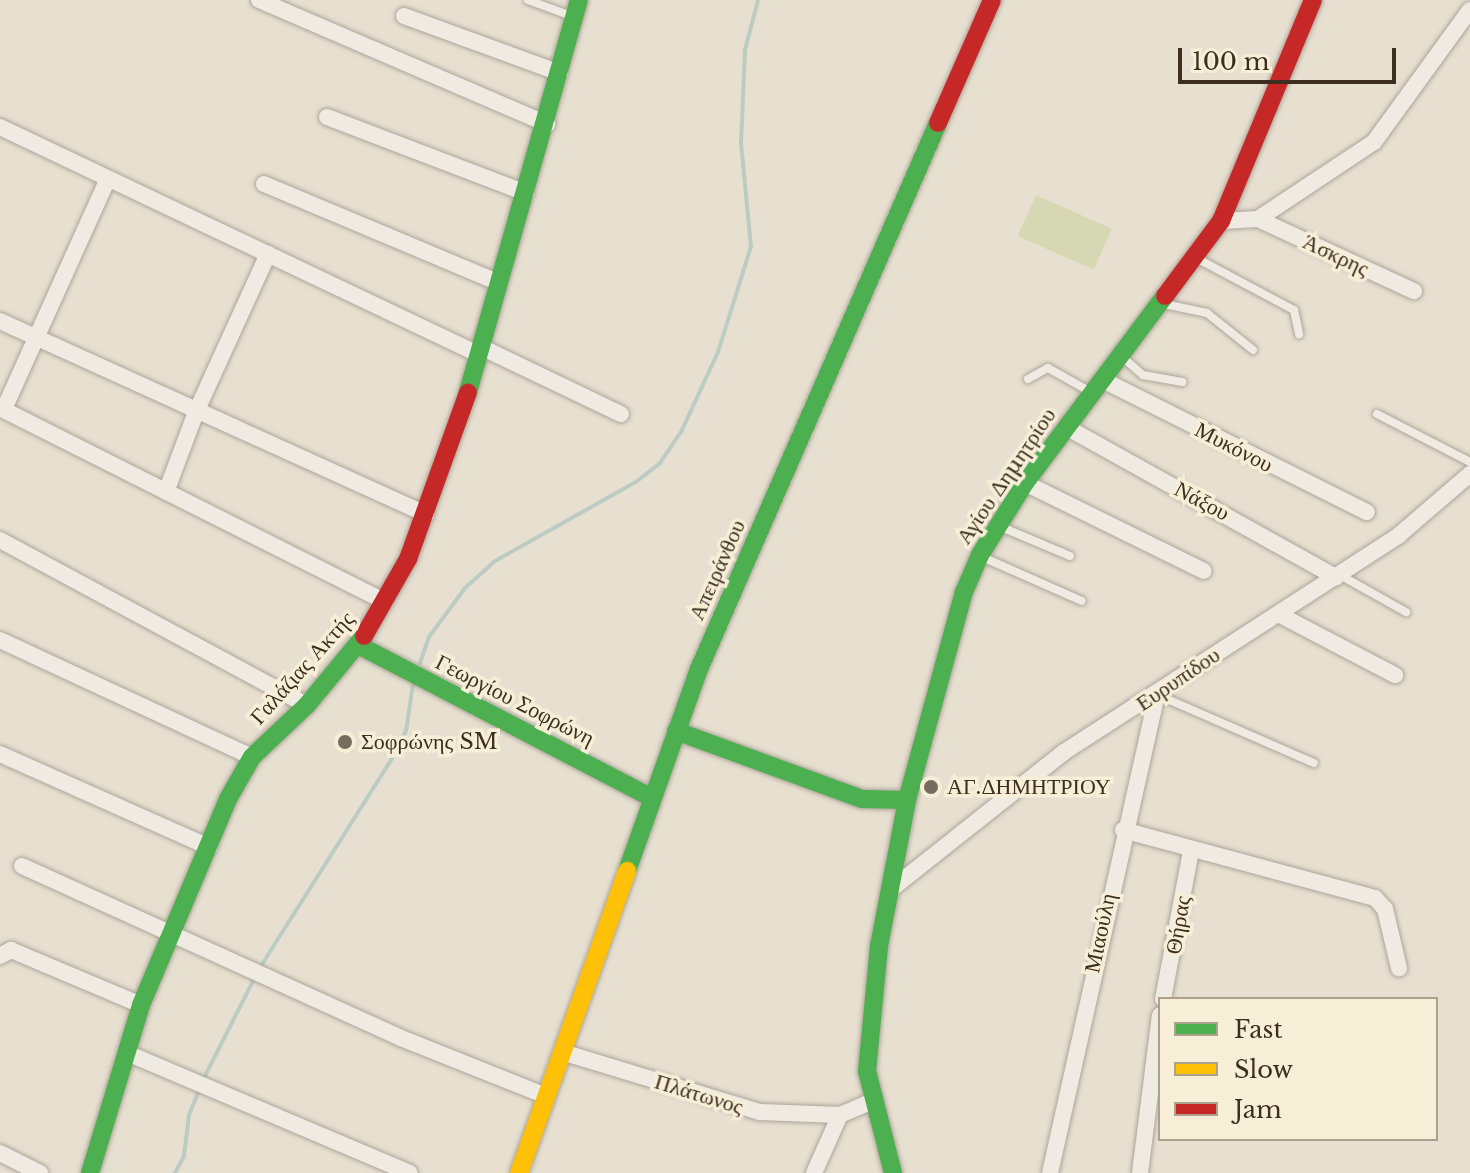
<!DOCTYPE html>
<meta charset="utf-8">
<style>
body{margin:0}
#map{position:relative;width:1470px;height:1173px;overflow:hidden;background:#e7e0d1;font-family:"Libre Baskerville",serif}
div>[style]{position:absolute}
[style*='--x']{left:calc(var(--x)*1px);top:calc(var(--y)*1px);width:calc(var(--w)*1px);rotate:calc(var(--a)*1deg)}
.green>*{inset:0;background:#d6d7b3;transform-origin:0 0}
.stream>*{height:4px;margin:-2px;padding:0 2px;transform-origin:2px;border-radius:2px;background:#bcccc2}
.roads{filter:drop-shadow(0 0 2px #ada599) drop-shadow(0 0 2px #ada599)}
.lane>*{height:8px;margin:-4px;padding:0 4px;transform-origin:4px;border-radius:4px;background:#efebe3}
.street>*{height:16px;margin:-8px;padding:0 8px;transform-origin:8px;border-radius:8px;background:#efebe3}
.fast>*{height:18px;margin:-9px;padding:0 9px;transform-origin:9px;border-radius:9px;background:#4caf50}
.slow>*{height:18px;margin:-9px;padding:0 9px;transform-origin:9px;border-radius:9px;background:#ffc107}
.jam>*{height:18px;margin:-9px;padding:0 9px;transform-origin:9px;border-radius:9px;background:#c62828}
.dots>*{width:22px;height:22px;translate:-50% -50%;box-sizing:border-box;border:4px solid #f7eed8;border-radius:50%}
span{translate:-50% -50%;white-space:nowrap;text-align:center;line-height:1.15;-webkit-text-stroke:7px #f7eed8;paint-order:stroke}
.street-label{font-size:22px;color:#3d2e20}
.poi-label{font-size:22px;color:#3d2e20}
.left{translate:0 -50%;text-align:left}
.legend{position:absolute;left:1158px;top:997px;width:280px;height:144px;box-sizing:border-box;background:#f7eed8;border:2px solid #ada18e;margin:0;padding:10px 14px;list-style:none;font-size:24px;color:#3d2e20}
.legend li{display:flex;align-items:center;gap:16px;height:40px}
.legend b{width:40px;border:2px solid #ada18e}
.scale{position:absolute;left:1178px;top:48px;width:218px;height:36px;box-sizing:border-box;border:4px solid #3d2e20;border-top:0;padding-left:10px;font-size:24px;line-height:28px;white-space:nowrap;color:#3d2e20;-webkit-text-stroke:6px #f7eed8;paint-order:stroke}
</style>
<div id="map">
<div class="green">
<div style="left:1036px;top:195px;width:83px;height:45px;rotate:24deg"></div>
</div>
<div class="stream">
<div style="--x:420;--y:663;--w:28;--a:-71"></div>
<div style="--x:429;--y:637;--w:61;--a:-53.7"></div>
<div style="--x:465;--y:588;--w:40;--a:-42"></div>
<div style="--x:495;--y:561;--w:162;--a:-29.3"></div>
<div style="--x:636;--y:482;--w:31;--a:-38"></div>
<div style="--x:660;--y:463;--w:40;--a:-56"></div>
<div style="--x:682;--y:430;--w:86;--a:-65.2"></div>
<div style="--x:718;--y:352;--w:110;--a:-72.6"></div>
<div style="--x:751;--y:247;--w:104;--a:-95.5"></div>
<div style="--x:741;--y:143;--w:93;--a:-87.5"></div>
<div style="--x:745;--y:50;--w:52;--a:-75.4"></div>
<div style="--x:259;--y:969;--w:247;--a:-57.7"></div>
<div style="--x:391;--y:760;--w:33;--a:-63"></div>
<div style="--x:406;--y:731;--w:48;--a:-81.5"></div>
<div style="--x:203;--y:1080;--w:115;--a:-63.2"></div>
<div style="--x:175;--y:1173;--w:19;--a:-62"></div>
<div style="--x:184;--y:1156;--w:41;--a:-83"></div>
<div style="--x:189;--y:1115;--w:29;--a:-68"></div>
</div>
<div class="roads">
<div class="lane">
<div style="--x:528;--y:0;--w:49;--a:20.3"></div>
<div style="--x:1198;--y:259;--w:109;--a:28"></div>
<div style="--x:1294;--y:310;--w:25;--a:78"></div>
<div style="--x:1164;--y:304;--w:44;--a:11.8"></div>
<div style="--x:1207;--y:313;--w:59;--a:38.8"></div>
<div style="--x:1121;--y:356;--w:29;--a:41"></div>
<div style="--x:1143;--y:375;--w:40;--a:10"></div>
<div style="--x:1028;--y:379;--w:23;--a:-29"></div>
<div style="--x:1048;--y:368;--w:49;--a:29.2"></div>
<div style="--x:1377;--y:414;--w:105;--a:27.3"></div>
<div style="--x:999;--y:526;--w:77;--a:22.9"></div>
<div style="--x:980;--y:556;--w:111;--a:23.8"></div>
<div style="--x:1340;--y:575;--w:76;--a:29.3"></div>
<div style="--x:1158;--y:695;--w:170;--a:23.6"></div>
</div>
<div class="street">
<div style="--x:259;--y:0;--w:314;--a:23.3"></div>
<div style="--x:404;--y:16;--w:166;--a:20.1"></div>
<div style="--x:327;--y:117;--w:213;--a:20.9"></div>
<div style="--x:0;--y:127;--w:531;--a:25.41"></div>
<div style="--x:264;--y:184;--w:255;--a:22.8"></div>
<div style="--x:1258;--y:219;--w:172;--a:24.8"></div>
<div style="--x:1221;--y:221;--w:37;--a:-3"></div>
<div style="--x:1258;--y:219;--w:139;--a:-33.6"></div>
<div style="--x:1374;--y:142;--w:163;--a:-54"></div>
<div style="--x:0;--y:321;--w:468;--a:24.4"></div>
<div style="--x:483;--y:348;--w:153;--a:25.6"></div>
<div style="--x:1103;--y:380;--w:295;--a:26.6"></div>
<div style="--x:0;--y:408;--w:431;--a:26.7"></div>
<div style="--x:4;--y:409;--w:252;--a:-65.7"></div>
<div style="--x:1066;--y:427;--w:309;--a:29.1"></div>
<div style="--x:1025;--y:483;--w:199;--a:26.2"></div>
<div style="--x:166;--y:492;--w:85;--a:-69.4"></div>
<div style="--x:196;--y:412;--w:174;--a:-65.5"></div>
<div style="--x:0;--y:540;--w:349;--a:28.3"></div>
<div style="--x:1280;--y:615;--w:130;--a:27.6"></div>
<div style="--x:0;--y:640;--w:278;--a:24.9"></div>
<div style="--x:0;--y:754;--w:229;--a:24"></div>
<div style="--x:1123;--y:830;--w:261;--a:15.1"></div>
<div style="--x:1375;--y:898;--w:15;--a:48"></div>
<div style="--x:1385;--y:909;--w:61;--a:76.7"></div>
<div style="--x:22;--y:866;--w:416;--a:24.4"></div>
<div style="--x:401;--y:1038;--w:156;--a:21.8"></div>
<div style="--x:890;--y:890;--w:222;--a:-38.4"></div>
<div style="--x:1064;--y:752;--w:399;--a:-32.9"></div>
<div style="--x:1399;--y:535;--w:94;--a:-40.7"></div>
<div style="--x:0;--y:956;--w:13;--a:-29"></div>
<div style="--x:11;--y:950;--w:141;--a:22.9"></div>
<div style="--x:1163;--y:999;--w:151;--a:-79.3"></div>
<div style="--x:562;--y:1052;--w:207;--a:16.9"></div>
<div style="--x:760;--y:1112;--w:80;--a:2.1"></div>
<div style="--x:127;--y:1053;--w:307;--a:23"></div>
<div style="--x:0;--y:1153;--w:45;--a:26.6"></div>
<div style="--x:814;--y:1173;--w:64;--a:-65.9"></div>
<div style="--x:840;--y:1115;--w:34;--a:-23"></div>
<div style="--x:1050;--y:1173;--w:490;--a:-77.4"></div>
<div style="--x:1140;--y:1173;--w:159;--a:-82.8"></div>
</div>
<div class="fast">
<div style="--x:468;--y:392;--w:407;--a:-74.2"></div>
<div style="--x:358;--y:645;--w:329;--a:27.5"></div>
<div style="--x:676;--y:731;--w:198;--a:20.1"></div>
<div style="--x:862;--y:799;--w:45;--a:1.3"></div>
<div style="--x:627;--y:871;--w:214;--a:-70.4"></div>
<div style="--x:699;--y:669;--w:596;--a:-66.36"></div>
<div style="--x:90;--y:1173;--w:176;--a:-73.1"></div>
<div style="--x:141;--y:1005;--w:224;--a:-67.1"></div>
<div style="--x:228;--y:799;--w:48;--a:-60.3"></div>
<div style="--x:252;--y:757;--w:76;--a:-43.4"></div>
<div style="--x:307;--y:705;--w:89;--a:-50.4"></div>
<div style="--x:893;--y:1173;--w:105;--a:-104.3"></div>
<div style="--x:867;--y:1071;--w:126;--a:-84.5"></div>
<div style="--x:879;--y:946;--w:149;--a:-79.1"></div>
<div style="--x:907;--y:800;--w:216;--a:-74.7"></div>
<div style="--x:964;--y:592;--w:40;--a:-66.6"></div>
<div style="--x:980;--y:555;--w:85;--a:-58"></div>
<div style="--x:1025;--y:483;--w:234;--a:-53.2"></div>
</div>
<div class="slow">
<div style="--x:519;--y:1173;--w:321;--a:-70.3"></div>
</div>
<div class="jam">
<div style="--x:938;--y:123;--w:134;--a:-66.3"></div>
<div style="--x:1165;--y:296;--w:94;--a:-53.3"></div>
<div style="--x:1221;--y:221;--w:239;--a:-67.4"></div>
<div style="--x:364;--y:636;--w:89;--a:-60.3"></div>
<div style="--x:408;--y:559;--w:177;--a:-70.2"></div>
</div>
</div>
<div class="dots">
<div style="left:345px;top:742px;background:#786c5e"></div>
<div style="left:931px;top:787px;background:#786c5e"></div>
</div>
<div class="street-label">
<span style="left:1336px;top:255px;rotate:25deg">Άσκρης</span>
<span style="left:1234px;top:447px;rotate:27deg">Μυκόνου</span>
<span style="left:1006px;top:476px;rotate:-56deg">Αγίου Δημητρίου</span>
<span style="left:1202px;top:501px;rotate:28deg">Νάξου</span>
<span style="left:717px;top:570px;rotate:-66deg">Απειράνθου</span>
<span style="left:302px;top:668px;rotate:-48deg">Γαλάζιας Ακτής</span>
<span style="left:1178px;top:679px;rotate:-34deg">Ευρυπίδου</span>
<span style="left:515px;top:700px;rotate:27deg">Γεωργίου Σοφρώνη</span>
<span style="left:1178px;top:925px;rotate:-80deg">Θήρας</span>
<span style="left:1100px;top:933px;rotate:-78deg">Μιαούλη</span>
<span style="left:699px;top:1094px;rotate:17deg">Πλάτωνος</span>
</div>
<div class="poi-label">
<span class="left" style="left:361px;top:742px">Σοφρώνης SM</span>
<span class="left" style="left:947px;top:787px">ΑΓ.ΔΗΜΗΤΡΙΟΥ</span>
</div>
<ul class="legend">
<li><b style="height:10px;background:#4caf50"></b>Fast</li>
<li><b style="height:10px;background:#ffc107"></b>Slow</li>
<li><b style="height:10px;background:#c62828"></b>Jam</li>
</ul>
<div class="scale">100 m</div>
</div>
